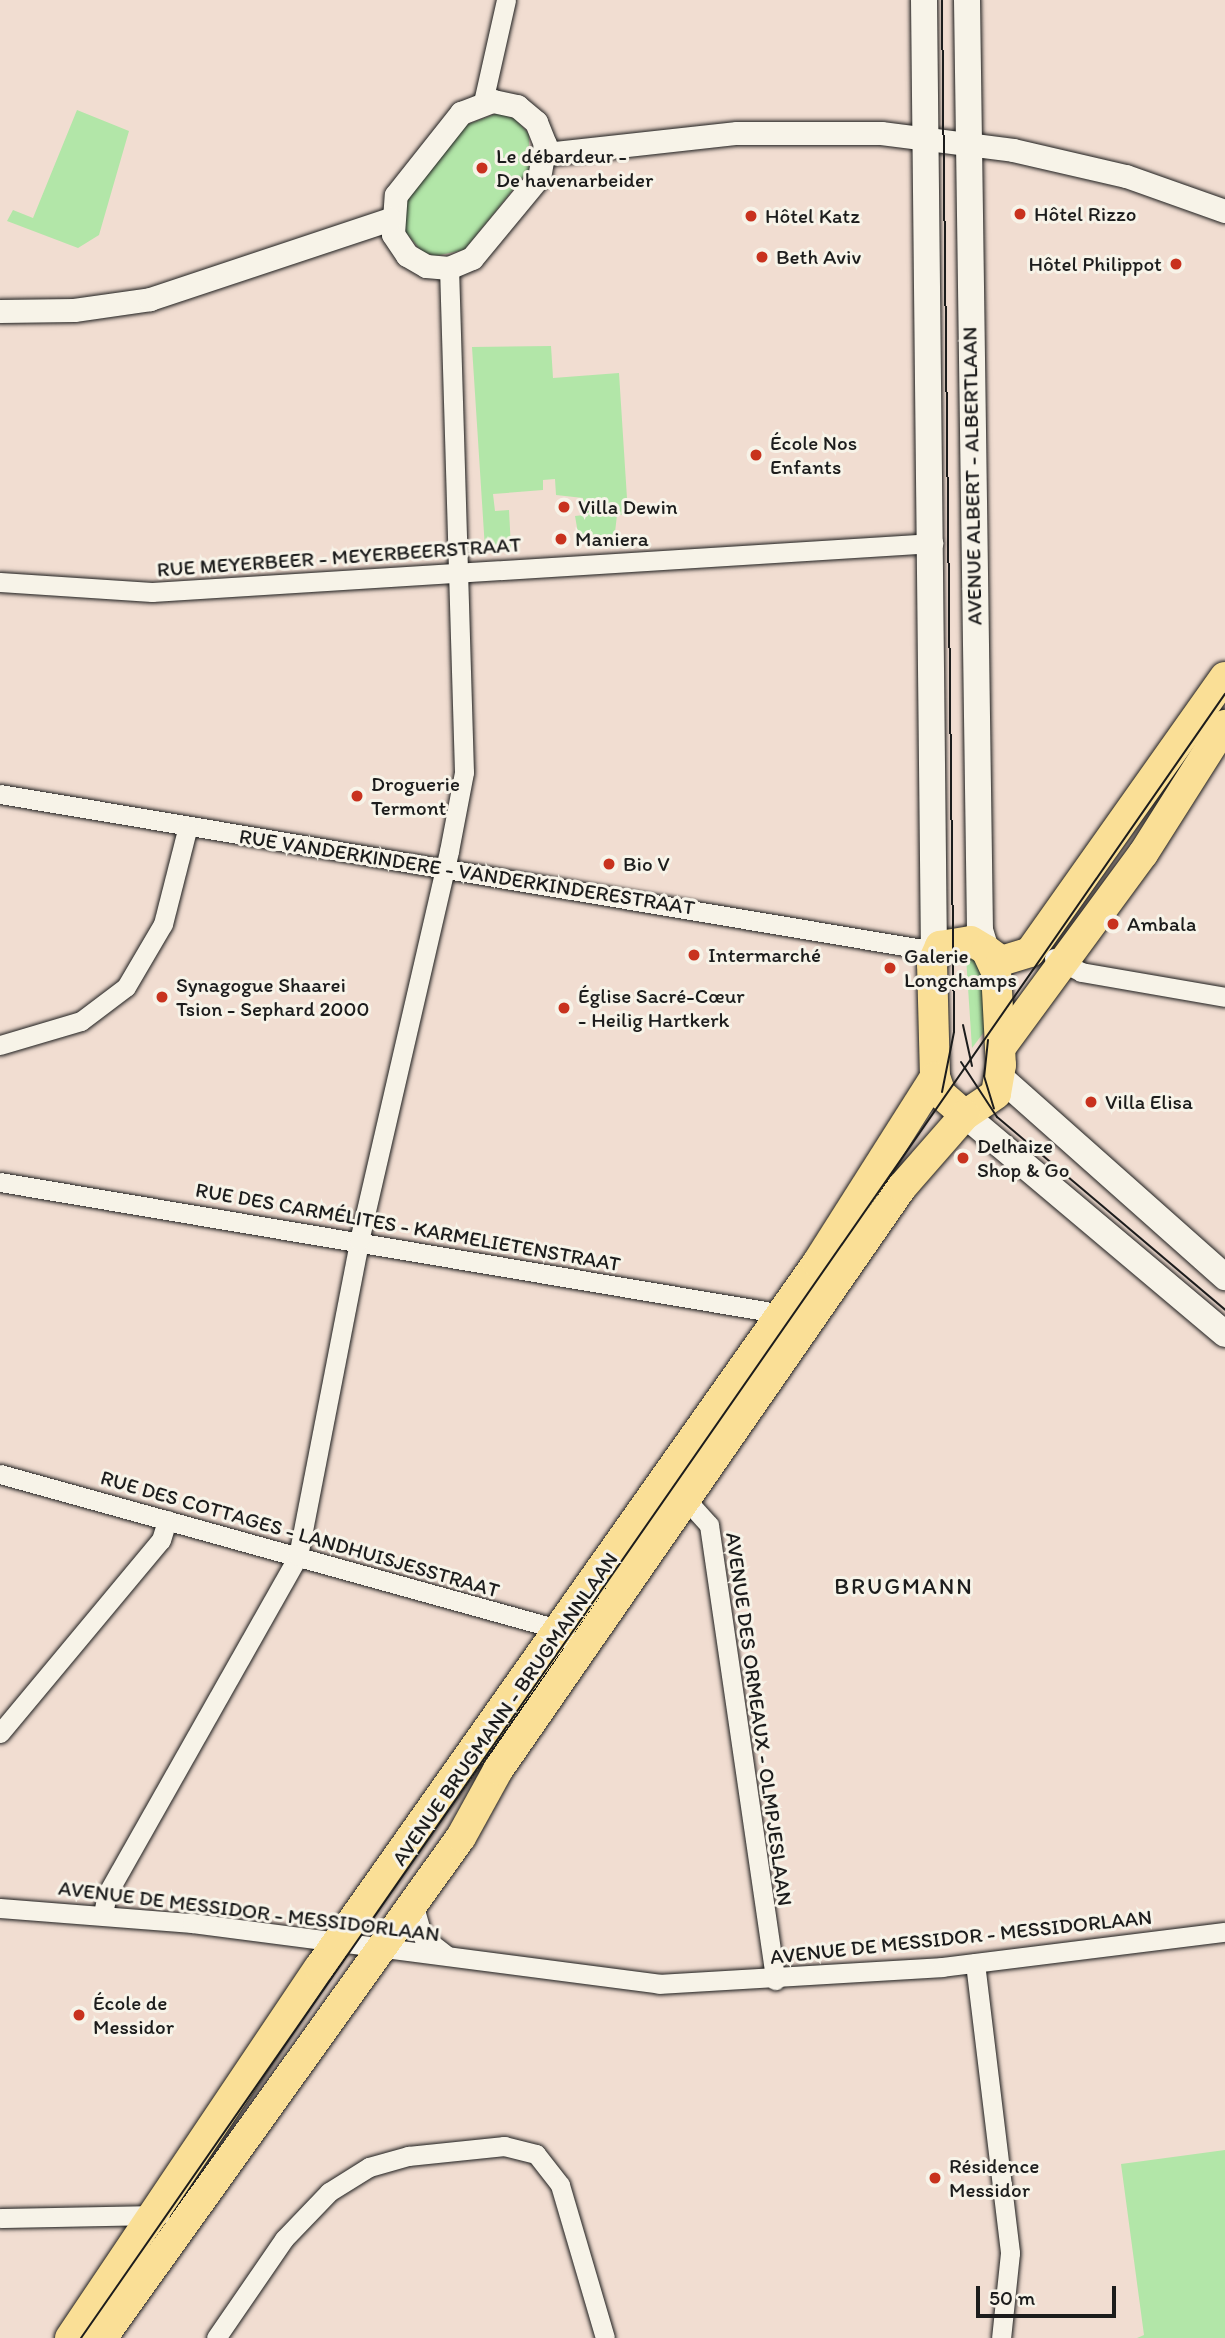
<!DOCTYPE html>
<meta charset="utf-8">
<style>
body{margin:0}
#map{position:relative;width:1225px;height:2338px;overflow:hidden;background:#f1ddd1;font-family:Itim,sans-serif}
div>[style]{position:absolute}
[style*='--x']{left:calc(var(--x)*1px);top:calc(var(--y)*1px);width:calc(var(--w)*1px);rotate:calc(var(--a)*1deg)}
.green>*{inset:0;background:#b2e6a8}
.roads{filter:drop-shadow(0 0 2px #1c1c1c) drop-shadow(0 0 2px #1c1c1c)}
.minor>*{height:19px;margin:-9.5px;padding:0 9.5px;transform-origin:9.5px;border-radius:9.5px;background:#f7f3e8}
.tertiary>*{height:23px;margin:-11.5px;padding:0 11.5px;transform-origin:11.5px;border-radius:11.5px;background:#f7f3e8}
.secondary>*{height:26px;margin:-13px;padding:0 13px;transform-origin:13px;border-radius:13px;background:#f7f3e8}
.primary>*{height:30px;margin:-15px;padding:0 15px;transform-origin:15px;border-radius:15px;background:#fadf96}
.tram>*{height:2px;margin:-1px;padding:0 1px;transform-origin:1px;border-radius:1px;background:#1c1c1c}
.dots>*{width:19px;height:19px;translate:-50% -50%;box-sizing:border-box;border:4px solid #f7f3e8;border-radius:50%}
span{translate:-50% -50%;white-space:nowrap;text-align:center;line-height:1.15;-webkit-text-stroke:6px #f7f3e8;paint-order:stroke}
.poi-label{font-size:21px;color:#1c1c1c}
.left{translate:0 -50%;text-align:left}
.right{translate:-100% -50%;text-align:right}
.street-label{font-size:21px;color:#1c1c1c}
.neighbourhood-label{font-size:23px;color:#1c1c1c;letter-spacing:2px}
.scale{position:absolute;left:976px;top:2286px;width:140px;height:32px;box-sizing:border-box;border:4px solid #1c1c1c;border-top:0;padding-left:9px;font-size:21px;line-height:24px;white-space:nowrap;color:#1c1c1c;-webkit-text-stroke:5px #f7f3e8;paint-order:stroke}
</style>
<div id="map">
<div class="green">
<div style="clip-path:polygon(77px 110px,129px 131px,99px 235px,78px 248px,7px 221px,13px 210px,33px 218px)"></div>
<div style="clip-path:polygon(498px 113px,515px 119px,529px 134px,529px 170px,464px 250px,435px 256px,421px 251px,405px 231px,405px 202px,466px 125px)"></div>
<div style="clip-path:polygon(551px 346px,553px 378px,619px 373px,628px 514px,617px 515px,614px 541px,579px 539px,575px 516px,584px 515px,583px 498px,556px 495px,555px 479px,543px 480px,543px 490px,493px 494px,495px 511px,509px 510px,511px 548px,485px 549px,472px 347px)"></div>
<div style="clip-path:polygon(966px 957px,980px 962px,990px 1024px,972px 1048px)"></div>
<div style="clip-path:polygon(1225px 2150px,1225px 2338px,1137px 2338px,1144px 2335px,1121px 2164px)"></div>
</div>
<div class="roads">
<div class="minor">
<div style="--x:483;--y:102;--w:105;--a:-77.3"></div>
<div style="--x:0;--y:582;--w:152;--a:3.8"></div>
<div style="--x:152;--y:592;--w:783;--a:-3.59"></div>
<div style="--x:0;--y:794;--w:947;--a:9.54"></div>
<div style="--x:1054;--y:958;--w:30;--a:27"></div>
<div style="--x:1081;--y:972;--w:146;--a:9.8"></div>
<div style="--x:0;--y:1045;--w:84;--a:-16.5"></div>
<div style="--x:81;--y:1021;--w:56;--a:-37.1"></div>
<div style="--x:126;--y:987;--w:73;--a:-59.6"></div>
<div style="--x:163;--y:924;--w:101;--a:-75.7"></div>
<div style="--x:0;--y:1182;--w:800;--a:9.57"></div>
<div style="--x:0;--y:1474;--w:568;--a:15.53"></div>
<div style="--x:547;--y:1626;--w:41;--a:32.2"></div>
<div style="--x:680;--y:1493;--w:43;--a:47.8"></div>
<div style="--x:709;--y:1525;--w:460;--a:81.7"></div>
<div style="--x:0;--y:1733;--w:251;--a:-50.2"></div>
<div style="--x:161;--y:1540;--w:21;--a:-73"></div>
<div style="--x:413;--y:1903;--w:35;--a:74"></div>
<div style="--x:423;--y:1937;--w:29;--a:38"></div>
<div style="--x:0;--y:1908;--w:193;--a:4.5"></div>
<div style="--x:192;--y:1923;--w:471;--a:7.4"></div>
<div style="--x:659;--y:1984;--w:284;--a:-3.4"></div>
<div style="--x:942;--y:1967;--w:285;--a:-7.1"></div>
<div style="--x:103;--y:1914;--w:20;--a:-79"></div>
<div style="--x:107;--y:1894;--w:388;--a:-60.5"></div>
<div style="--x:298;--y:1556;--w:321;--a:-79"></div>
<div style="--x:359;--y:1241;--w:400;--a:-77"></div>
<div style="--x:449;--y:851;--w:80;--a:-79.2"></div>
<div style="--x:464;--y:772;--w:504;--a:-91.7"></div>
<div style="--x:975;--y:1963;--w:292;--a:83.1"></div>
<div style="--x:1010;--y:2253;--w:85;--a:96"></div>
<div style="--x:0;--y:2218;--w:160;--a:-1.1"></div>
<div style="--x:216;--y:2338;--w:120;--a:-55.5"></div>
<div style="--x:284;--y:2239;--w:65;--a:-46.2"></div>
<div style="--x:329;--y:2192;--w:47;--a:-32"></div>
<div style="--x:369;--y:2167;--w:41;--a:-15.8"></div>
<div style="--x:408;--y:2156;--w:97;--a:-5.9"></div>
<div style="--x:504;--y:2146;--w:33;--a:14"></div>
<div style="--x:536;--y:2154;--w:39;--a:52"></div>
<div style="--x:560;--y:2185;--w:159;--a:73.6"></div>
</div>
<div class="tertiary">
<div style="--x:493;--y:101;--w:25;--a:12"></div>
<div style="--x:517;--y:106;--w:25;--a:40"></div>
<div style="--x:536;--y:122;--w:24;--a:68"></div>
<div style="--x:545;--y:144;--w:34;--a:100"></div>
<div style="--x:539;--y:177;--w:105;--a:129.6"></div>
<div style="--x:472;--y:258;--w:25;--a:157"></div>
<div style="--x:449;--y:268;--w:23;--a:-175"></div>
<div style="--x:426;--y:266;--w:22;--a:-150"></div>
<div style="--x:407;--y:255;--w:25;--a:-124"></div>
<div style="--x:393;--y:234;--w:39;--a:-86"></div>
<div style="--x:396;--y:195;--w:105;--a:-51.6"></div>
<div style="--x:461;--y:113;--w:34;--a:-21"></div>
<div style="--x:546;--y:154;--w:192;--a:-6.3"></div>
<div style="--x:737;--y:133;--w:144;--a:0"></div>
<div style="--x:881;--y:133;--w:133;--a:7.3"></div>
<div style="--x:1013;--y:150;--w:116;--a:13"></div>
<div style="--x:1126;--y:176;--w:105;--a:19.5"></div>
<div style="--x:0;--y:311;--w:74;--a:-0.8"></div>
<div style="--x:74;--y:310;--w:77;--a:-8.2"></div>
<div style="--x:150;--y:299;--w:253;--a:-18.4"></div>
</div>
<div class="secondary">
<div style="--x:924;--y:0;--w:951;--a:89.4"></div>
<div style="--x:967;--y:0;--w:930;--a:89.2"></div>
<div style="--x:980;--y:930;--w:21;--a:73"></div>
<div style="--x:1001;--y:1078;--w:300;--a:41.6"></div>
<div style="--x:965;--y:1115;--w:340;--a:40.1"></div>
</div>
<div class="primary">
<div style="--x:971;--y:941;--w:17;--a:31"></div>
<div style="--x:986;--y:950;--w:23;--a:65"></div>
<div style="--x:996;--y:971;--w:94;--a:87"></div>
<div style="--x:1001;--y:1065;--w:29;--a:100"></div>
<div style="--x:996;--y:1094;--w:37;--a:146"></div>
<div style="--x:965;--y:1115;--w:32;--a:-139"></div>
<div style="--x:941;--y:1094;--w:18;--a:-109"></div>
<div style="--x:935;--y:1077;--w:113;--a:-91.5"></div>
<div style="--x:932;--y:964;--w:20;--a:-66"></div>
<div style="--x:940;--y:946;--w:31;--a:-9"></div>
<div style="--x:986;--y:950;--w:19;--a:36"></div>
<div style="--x:1001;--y:961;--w:30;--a:-17"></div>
<div style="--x:1030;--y:952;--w:337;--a:-54.7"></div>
<div style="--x:1001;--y:1047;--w:240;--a:-53.7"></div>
<div style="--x:1143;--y:854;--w:153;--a:-57.6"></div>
<div style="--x:70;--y:2338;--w:446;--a:-56.1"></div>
<div style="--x:319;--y:1968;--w:863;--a:-54.76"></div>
<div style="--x:817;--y:1263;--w:220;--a:-57.6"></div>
<div style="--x:102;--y:2338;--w:616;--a:-54.38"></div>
<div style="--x:461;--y:1837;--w:77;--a:-61.1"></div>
<div style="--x:498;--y:1770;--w:709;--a:-55.28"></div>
<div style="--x:902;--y:1187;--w:96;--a:-48.8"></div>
</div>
</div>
<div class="tram">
<div style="--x:963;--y:1025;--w:42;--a:77.6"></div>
<div style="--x:988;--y:1040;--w:36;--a:96"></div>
<div style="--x:984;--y:1076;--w:34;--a:73"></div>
<div style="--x:961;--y:1062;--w:66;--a:56.8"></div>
<div style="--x:997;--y:1117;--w:299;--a:40.2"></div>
<div style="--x:942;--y:1092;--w:61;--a:-78.7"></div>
<div style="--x:954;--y:1032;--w:1032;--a:-90.67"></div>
<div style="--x:81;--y:2338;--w:2003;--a:-55.17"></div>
</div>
<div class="dots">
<div style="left:482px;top:168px;background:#c8321e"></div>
<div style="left:1020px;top:214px;background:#c8321e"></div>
<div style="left:751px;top:216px;background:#c8321e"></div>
<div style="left:762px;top:257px;background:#c8321e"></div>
<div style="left:1176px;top:264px;background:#c8321e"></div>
<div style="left:756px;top:455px;background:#c8321e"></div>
<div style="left:564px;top:507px;background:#c8321e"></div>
<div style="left:561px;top:539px;background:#c8321e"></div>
<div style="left:357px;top:796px;background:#c8321e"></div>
<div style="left:609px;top:864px;background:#c8321e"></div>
<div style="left:1113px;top:924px;background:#c8321e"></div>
<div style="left:694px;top:955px;background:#c8321e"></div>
<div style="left:890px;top:968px;background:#c8321e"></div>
<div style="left:162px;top:997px;background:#c8321e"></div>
<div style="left:564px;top:1008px;background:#c8321e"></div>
<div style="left:1091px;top:1102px;background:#c8321e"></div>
<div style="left:963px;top:1158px;background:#c8321e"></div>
<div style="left:79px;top:2015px;background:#c8321e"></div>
<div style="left:935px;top:2178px;background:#c8321e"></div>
</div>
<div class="poi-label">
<span class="left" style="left:496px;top:168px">Le débardeur -<br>De havenarbeider</span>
<span class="left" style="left:1034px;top:214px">Hôtel Rizzo</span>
<span class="left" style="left:765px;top:216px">Hôtel Katz</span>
<span class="left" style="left:776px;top:257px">Beth Aviv</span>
<span class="right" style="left:1162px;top:264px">Hôtel Philippot</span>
<span class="left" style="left:770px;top:455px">École Nos<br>Enfants</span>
<span class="left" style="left:578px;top:507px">Villa Dewin</span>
<span class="left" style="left:575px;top:539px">Maniera</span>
<span class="left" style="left:371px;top:796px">Droguerie<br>Termont</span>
<span class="left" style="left:623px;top:864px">Bio V</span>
<span class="left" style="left:1127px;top:924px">Ambala</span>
<span class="left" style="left:708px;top:955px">Intermarché</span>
<span class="left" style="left:904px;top:968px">Galerie<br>Longchamps</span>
<span class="left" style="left:176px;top:997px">Synagogue Shaarei<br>Tsion - Sephard 2000</span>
<span class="left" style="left:578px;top:1008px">Église Sacré-Cœur<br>- Heilig Hartkerk</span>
<span class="left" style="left:1105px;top:1102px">Villa Elisa</span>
<span class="left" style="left:977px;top:1158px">Delhaize<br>Shop &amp; Go</span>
<span class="left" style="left:93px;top:2015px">École de<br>Messidor</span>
<span class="left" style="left:949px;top:2178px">Résidence<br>Messidor</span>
</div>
<div class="street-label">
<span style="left:972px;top:476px;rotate:-91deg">AVENUE ALBERT - ALBERTLAAN</span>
<span style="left:339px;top:557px;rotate:-4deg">RUE MEYERBEER - MEYERBEERSTRAAT</span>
<span style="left:467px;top:872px;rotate:9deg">RUE VANDERKINDERE - VANDERKINDERESTRAAT</span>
<span style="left:408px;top:1227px;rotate:10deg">RUE DES CARMÉLITES - KARMELIETENSTRAAT</span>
<span style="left:300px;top:1534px;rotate:16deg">RUE DES COTTAGES - LANDHUISJESSTRAAT</span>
<span style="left:505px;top:1709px;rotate:-55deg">AVENUE BRUGMANN - BRUGMANNLAAN</span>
<span style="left:759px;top:1719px;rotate:82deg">AVENUE DES ORMEAUX - OLMPJESLAAN</span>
<span style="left:249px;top:1911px;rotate:7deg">AVENUE DE MESSIDOR - MESSIDORLAAN</span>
<span style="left:961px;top:1937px;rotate:-6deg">AVENUE DE MESSIDOR - MESSIDORLAAN</span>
</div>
<div class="neighbourhood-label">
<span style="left:904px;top:1586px">BRUGMANN</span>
</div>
<div class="scale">50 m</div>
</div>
